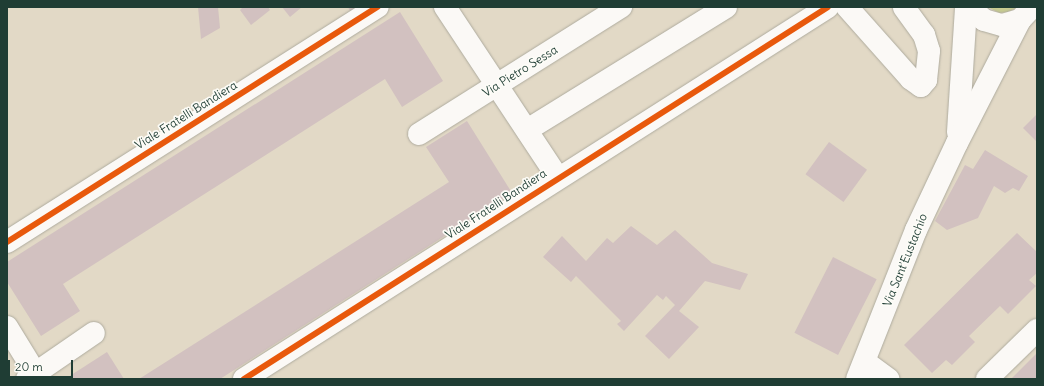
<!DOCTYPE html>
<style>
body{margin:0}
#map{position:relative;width:1044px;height:386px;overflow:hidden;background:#e2d9c6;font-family:Delius,sans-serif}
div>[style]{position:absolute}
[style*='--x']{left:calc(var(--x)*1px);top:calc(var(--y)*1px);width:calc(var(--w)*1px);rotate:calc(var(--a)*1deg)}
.green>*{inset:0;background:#c7cc91}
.building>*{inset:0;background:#d2c1c0;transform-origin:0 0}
.roads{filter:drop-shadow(0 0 1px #aeab9e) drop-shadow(0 0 1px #aeab9e)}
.minor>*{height:22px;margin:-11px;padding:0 11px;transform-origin:11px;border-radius:11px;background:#fbf9f6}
.cycleway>*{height:6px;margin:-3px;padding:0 3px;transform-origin:3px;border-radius:3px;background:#e8590c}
span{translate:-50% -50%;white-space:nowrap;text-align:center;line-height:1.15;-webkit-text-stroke:3.5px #fdfcf7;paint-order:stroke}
.street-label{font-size:12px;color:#1f3d34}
.frame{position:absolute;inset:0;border:8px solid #1f3d34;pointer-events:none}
.scale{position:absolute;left:8px;top:360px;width:65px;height:18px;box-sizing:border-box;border:2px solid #1f3d34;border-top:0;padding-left:5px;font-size:12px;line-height:14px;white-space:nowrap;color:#1f3d34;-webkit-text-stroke:3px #fdfcf7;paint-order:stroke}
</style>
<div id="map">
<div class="green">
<div style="clip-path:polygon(988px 7px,1018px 7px,1008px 12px,999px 13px)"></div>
</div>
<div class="building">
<div style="clip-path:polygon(198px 7px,218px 7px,220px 28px,201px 39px)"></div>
<div style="clip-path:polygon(243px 7px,268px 7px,270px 10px,251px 25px,240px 10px)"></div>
<div style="clip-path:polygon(282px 7px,302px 7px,290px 17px)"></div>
<div style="clip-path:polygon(348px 7px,359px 7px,350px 11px)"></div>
<div style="clip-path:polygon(400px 12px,443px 81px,402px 107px,385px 79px,63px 284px,80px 311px,41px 336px,7px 282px,7px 262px)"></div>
<div style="clip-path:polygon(1037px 114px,1037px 142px,1023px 128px)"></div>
<div style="clip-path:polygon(467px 121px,512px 193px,220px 379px,139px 379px,449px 182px,426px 147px)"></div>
<div style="left:829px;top:142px;width:47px;height:40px;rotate:36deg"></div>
<div style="clip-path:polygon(985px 150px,1028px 176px,1019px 191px,1013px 188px,1005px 193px,994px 186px,978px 218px,947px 230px,935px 221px,965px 165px,973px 169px)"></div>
<div style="clip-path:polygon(631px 226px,657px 245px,675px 230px,712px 263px,748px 274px,740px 290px,705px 281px,679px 311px,699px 327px,669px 359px,645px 336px,675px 305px,666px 296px,663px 300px,657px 295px,624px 331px,617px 324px,621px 321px,576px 276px,571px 282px,543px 257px,562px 236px,586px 261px,607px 238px,613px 243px)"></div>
<div style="clip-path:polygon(1017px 233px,1037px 252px,1037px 273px,1029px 280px,1036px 286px,1008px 314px,1000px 306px,969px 336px,975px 342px,952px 365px,946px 360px,932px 373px,904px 345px)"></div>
<div style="left:833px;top:257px;width:49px;height:85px;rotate:27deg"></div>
<div style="clip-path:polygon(107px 352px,124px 379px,65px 379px)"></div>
<div style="clip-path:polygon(1037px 353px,1037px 379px,1011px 379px)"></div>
</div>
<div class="roads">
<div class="minor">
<div style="--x:445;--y:7;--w:205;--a:56.5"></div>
<div style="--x:847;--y:7;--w:96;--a:48.4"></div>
<div style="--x:911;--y:79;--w:12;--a:35"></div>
<div style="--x:921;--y:86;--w:8;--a:-50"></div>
<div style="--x:926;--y:80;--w:29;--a:-84"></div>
<div style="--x:929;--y:51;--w:17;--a:-107"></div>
<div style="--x:924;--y:35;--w:34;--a:-126"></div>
<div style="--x:970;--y:7;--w:19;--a:43"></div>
<div style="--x:984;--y:20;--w:19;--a:16"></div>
<div style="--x:1002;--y:25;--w:19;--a:-16"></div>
<div style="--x:1020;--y:20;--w:18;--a:-47"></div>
<div style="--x:527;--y:130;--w:234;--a:-31.7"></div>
<div style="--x:958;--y:132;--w:125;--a:-86.3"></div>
<div style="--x:419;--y:134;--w:239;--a:-32.2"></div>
<div style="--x:7;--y:242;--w:439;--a:-32.4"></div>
<div style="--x:7;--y:327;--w:61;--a:58.4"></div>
<div style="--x:865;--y:362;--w:29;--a:36"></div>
<div style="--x:27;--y:379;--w:81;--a:-34.5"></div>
<div style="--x:244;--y:379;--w:692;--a:-32.5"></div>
<div style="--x:857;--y:379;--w:160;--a:-68.4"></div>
<div style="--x:916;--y:230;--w:96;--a:-64.8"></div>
<div style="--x:957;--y:143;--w:138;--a:-62.9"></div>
<div style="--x:987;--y:379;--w:70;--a:-44.4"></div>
</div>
</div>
<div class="cycleway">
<div style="--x:7;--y:242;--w:439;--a:-32.4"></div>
<div style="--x:244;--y:379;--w:692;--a:-32.5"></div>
</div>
<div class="street-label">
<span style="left:520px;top:71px;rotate:-32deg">Via Pietro Sessa</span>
<span style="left:186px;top:115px;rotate:-32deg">Viale Fratelli Bandiera</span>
<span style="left:496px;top:204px;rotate:-33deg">Viale Fratelli Bandiera</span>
<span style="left:905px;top:260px;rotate:-68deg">Via Sant'Eustachio</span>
</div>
<div class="frame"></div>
<div class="scale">20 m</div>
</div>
